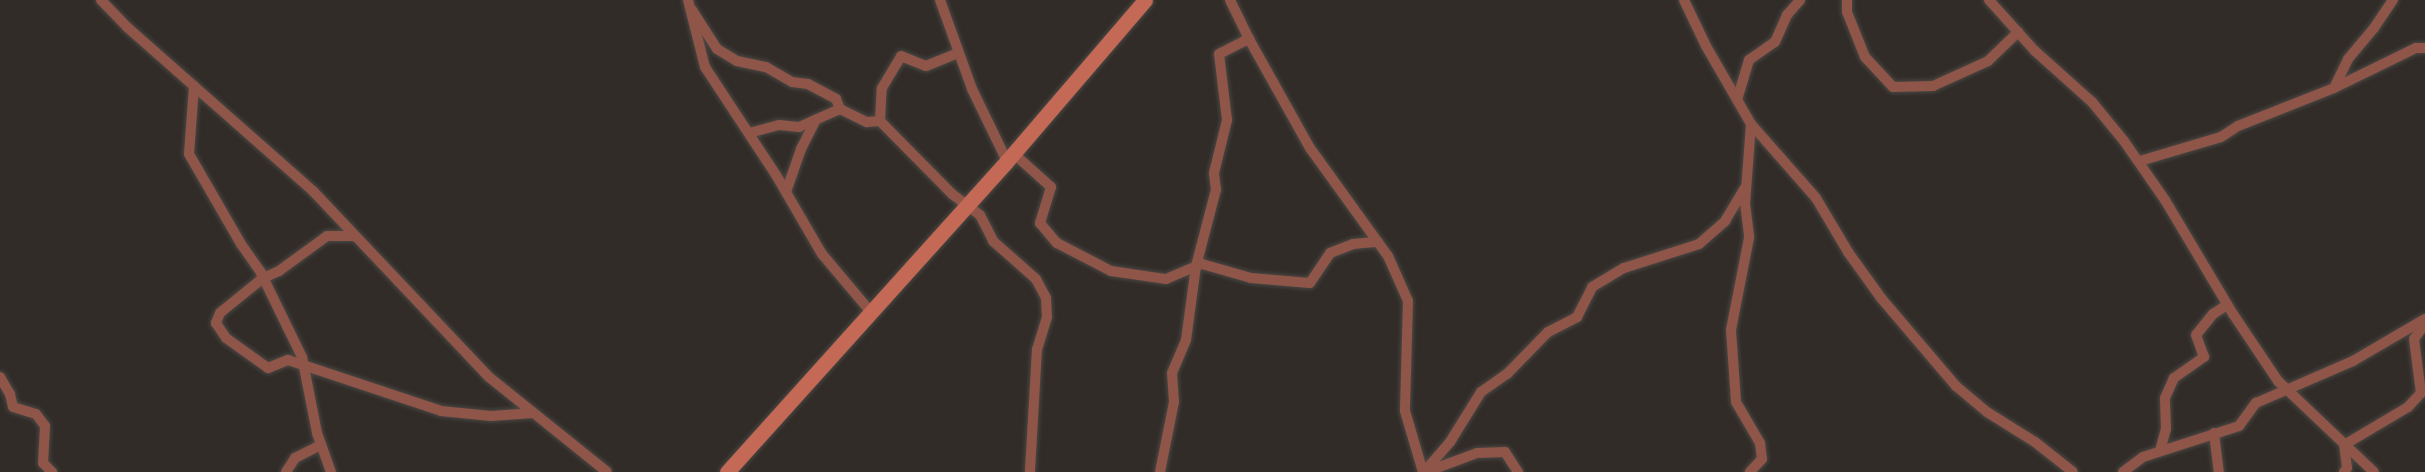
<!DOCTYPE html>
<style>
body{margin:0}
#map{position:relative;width:2425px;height:472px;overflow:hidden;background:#312c28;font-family:"Fira Sans",sans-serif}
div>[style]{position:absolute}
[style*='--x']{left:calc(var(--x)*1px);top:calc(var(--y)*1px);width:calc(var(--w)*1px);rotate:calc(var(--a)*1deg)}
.roads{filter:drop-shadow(0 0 2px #4b4743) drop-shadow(0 0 2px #4b4743)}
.street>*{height:10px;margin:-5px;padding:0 5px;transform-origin:5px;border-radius:5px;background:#8e5548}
.secondary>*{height:15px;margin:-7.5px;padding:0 7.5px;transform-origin:7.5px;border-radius:7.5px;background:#c36955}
span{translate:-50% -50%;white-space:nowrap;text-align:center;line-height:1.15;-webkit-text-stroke:5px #27231f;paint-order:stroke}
</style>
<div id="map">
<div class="roads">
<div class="street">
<div style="--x:101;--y:0;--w:37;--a:46"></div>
<div style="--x:127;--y:27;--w:248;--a:41.4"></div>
<div style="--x:313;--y:191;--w:256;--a:46.6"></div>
<div style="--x:489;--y:377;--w:151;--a:38.8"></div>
<div style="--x:688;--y:0;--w:69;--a:75.8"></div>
<div style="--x:705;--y:67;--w:129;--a:56.7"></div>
<div style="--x:776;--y:175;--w:91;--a:59.8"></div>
<div style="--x:822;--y:254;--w:75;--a:49.9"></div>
<div style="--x:940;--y:0;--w:95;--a:70.2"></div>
<div style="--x:972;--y:89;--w:80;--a:64.1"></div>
<div style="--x:1230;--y:0;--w:43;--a:64"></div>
<div style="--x:1249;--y:39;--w:125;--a:60.8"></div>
<div style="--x:1310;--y:148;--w:133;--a:54.2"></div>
<div style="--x:1388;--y:256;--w:49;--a:66"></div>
<div style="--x:1408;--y:301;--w:110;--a:91.6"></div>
<div style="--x:1405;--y:411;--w:64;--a:73.6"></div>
<div style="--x:1684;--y:0;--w:51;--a:64.4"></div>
<div style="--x:1706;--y:46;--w:90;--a:60"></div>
<div style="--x:1751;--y:124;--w:79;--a:94.3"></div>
<div style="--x:1745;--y:203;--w:35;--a:83"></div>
<div style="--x:1749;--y:238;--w:94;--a:101.1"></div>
<div style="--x:1731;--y:330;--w:72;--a:86"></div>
<div style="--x:1736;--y:402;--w:48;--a:59.7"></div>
<div style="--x:1760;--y:443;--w:16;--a:83"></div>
<div style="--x:1762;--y:459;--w:18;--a:133"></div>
<div style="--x:1847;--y:0;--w:12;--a:90"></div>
<div style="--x:1847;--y:12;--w:48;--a:68.2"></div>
<div style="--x:1865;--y:57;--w:41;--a:47"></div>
<div style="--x:1893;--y:87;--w:40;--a:-1.4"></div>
<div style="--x:1933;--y:86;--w:60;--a:-24.4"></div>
<div style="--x:1988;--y:61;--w:42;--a:-44"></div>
<div style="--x:1989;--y:0;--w:69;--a:48"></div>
<div style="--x:2035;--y:51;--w:76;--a:41.8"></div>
<div style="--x:2092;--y:102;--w:50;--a:50.6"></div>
<div style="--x:2124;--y:141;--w:72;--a:55.2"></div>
<div style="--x:2165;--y:200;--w:133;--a:59.2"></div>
<div style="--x:2233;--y:314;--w:81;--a:56.1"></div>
<div style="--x:2278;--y:381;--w:132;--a:43.5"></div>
<div style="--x:692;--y:10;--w:46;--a:57.3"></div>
<div style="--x:717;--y:49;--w:23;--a:31"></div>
<div style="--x:737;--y:61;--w:30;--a:12"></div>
<div style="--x:766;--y:67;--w:30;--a:30"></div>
<div style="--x:792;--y:82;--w:16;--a:7"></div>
<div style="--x:808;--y:84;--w:32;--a:28"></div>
<div style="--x:836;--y:99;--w:11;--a:68"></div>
<div style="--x:194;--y:86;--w:68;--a:94.2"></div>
<div style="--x:189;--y:154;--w:104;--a:60"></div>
<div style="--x:241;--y:244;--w:35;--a:55"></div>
<div style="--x:261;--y:273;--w:93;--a:64"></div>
<div style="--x:302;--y:357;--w:77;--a:78.8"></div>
<div style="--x:317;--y:433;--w:41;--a:70.3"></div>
<div style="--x:2334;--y:88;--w:32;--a:-64"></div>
<div style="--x:2348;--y:59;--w:40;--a:-50"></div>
<div style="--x:2374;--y:28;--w:34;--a:-56"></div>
<div style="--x:1737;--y:100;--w:42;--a:-73.3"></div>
<div style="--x:1749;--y:60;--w:32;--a:-35"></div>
<div style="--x:1775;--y:42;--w:30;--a:-66"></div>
<div style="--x:1787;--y:15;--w:20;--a:-49"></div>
<div style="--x:880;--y:121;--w:33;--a:-87"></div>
<div style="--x:882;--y:88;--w:37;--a:-59"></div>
<div style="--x:901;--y:56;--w:27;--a:22"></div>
<div style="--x:926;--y:66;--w:35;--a:-22"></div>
<div style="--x:1751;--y:124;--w:98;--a:48.7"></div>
<div style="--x:1816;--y:198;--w:63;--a:59.3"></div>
<div style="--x:1848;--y:252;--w:57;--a:54.3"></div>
<div style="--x:1881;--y:298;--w:116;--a:49.6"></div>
<div style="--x:1956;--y:386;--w:40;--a:40"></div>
<div style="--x:1987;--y:412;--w:57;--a:32"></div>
<div style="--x:2035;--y:442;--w:48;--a:38.3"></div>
<div style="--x:749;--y:133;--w:31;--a:-15"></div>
<div style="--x:779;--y:125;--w:20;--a:6"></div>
<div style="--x:799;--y:127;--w:45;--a:-23.7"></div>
<div style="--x:840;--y:109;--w:30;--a:26"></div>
<div style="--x:867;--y:122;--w:13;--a:-4"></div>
<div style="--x:880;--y:121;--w:103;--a:45.4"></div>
<div style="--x:952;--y:194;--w:35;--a:37"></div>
<div style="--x:980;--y:215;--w:29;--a:63"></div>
<div style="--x:993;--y:241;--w:57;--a:41.5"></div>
<div style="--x:1036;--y:279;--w:21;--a:62"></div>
<div style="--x:1046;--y:298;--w:19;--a:87"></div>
<div style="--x:1047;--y:317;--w:34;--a:107"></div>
<div style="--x:1037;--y:349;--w:123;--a:93.3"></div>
<div style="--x:1013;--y:153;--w:51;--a:41.8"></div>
<div style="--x:1051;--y:187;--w:38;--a:107"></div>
<div style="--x:1040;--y:223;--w:26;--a:50"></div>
<div style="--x:1057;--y:243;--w:61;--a:27.4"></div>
<div style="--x:1111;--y:271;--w:56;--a:8.3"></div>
<div style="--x:1166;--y:279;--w:39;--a:-23"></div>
<div style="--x:1202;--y:264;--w:51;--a:15.9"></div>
<div style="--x:1251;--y:278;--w:59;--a:4.8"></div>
<div style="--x:1310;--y:283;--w:36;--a:-56"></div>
<div style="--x:1330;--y:253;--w:25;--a:-21"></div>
<div style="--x:1353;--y:244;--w:25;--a:-5"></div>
<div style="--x:2140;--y:161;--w:84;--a:-16.5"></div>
<div style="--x:2221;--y:137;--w:20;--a:-33"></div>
<div style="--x:2238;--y:126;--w:103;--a:-21.6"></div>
<div style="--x:2334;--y:88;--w:91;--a:-26"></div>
<div style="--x:2416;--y:48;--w:9;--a:0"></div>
<div style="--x:786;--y:192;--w:46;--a:-70.8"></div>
<div style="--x:801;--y:149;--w:33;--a:-63"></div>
<div style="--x:355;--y:236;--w:28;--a:180"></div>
<div style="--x:327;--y:236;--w:59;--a:143.9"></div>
<div style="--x:279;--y:271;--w:17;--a:156"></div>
<div style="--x:263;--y:278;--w:55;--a:140.9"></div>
<div style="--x:220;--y:313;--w:11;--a:112"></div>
<div style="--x:216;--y:323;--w:18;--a:56"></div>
<div style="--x:226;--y:338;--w:52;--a:35.5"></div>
<div style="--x:268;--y:368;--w:22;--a:-22"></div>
<div style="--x:288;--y:360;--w:161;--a:18.4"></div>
<div style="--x:441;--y:411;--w:50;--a:5.7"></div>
<div style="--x:491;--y:416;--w:42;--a:-4.1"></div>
<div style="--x:0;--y:377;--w:20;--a:60"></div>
<div style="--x:10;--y:394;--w:13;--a:77"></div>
<div style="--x:13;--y:407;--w:24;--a:17"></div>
<div style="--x:36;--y:414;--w:15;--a:53"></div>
<div style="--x:45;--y:426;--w:37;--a:93"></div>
<div style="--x:43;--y:463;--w:13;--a:45"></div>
<div style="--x:2214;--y:433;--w:39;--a:83"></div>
<div style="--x:2160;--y:451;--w:23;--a:-75"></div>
<div style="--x:2166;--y:429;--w:31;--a:-92"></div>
<div style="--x:2165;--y:398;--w:22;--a:-66"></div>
<div style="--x:2174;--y:378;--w:37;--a:-35"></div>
<div style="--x:2204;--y:357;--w:23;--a:-110"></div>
<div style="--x:2196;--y:335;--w:27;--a:-51"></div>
<div style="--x:2213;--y:314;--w:17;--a:-33"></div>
<div style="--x:286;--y:472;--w:17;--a:-57"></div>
<div style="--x:295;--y:458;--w:29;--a:-27"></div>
<div style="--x:1160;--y:472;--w:71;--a:-78.7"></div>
<div style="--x:1174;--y:402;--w:29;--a:-94"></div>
<div style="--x:1172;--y:373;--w:36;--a:-67"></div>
<div style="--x:1186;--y:340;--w:75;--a:-82.3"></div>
<div style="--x:1196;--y:266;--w:79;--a:-75.3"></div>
<div style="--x:1216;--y:190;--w:17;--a:-97"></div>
<div style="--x:1214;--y:173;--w:55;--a:-76.2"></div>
<div style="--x:1227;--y:120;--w:66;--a:-96.9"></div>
<div style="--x:1219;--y:54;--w:34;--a:-27"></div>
<div style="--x:1424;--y:472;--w:40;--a:-49"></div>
<div style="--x:1450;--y:442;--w:59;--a:-58.2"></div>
<div style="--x:1481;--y:392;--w:32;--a:-35"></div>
<div style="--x:1507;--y:374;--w:59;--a:-45.7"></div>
<div style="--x:1548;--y:332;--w:33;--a:-27"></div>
<div style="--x:1577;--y:317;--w:34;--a:-63"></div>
<div style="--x:1592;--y:287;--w:37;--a:-31"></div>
<div style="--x:1624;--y:268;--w:79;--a:-17.7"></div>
<div style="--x:1699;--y:244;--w:35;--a:-41"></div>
<div style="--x:1725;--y:221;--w:39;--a:-59"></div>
<div style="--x:1426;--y:472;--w:54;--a:-20.4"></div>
<div style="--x:1477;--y:453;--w:28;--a:-2"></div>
<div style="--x:1505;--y:452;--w:24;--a:57"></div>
<div style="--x:2123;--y:472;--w:25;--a:-37"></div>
<div style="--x:2143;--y:457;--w:101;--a:-17.9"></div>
<div style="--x:2239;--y:426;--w:29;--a:-54"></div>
<div style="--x:2256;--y:403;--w:106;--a:-23.4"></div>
<div style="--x:2353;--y:361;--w:83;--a:-30.3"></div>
<div style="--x:2344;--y:472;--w:5;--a:-53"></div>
<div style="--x:2347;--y:468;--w:23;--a:-97"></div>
<div style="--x:2344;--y:445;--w:74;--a:-30.7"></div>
<div style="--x:2408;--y:407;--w:19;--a:-47"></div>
<div style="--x:2421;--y:393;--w:54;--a:-97.4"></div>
<div style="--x:2414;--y:339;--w:19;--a:-54"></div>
</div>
<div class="secondary">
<div style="--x:727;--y:472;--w:418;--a:-48"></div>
<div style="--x:1007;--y:161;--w:212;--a:-49.4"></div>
</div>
</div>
</div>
